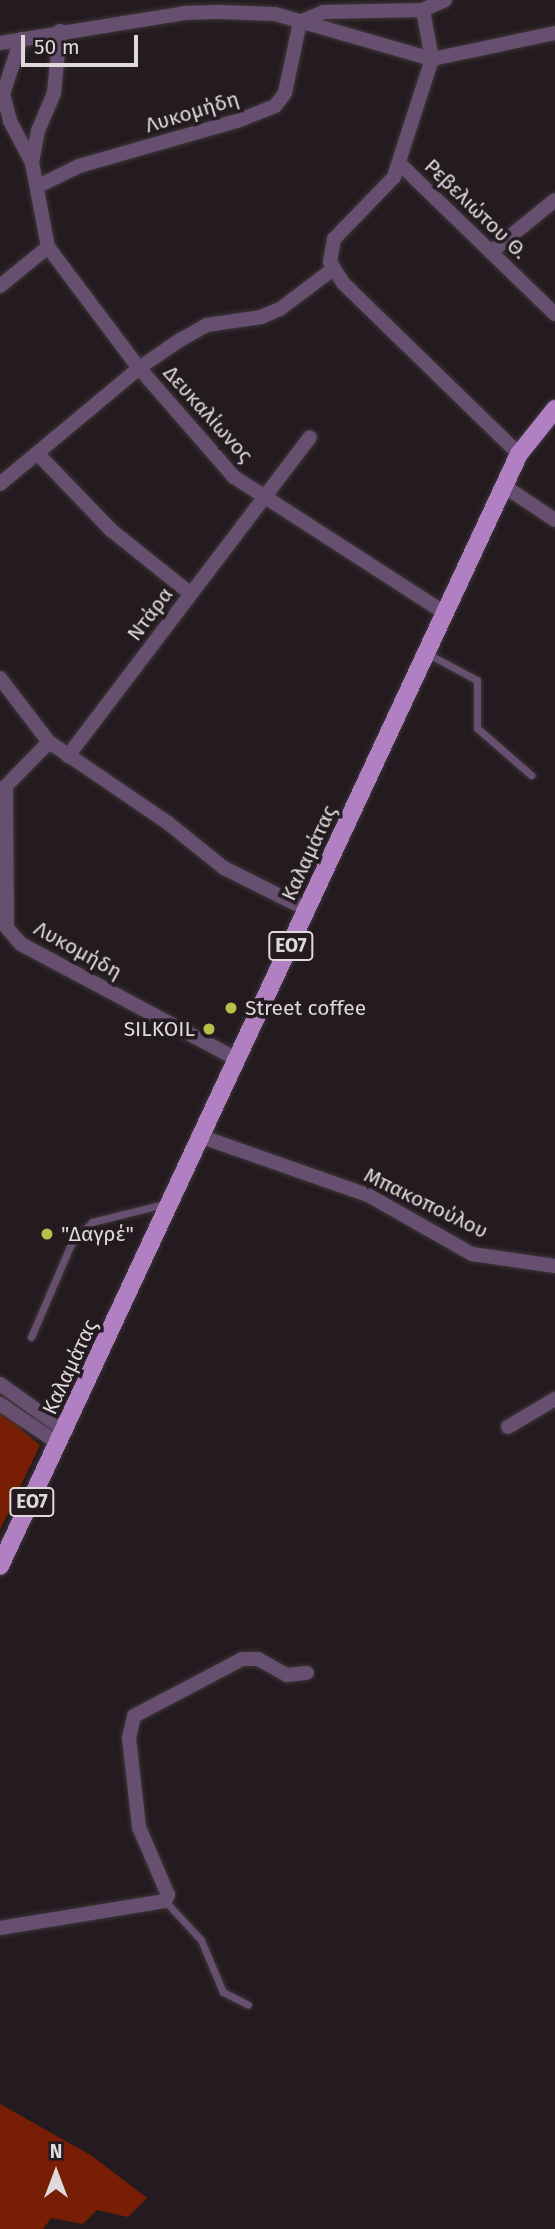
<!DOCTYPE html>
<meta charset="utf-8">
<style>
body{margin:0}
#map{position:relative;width:555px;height:2229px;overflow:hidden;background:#231b1f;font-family:"Fira Sans",sans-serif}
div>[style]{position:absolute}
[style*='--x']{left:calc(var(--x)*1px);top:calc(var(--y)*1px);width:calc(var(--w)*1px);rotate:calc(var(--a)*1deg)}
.forest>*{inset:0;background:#781e05}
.roads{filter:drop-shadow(0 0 2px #3d3639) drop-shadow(0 0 2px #3d3639)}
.service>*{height:7px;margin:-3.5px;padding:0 3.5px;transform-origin:3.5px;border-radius:3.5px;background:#674f6f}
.minor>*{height:14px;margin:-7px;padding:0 7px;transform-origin:7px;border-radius:7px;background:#674f6f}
.primary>*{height:18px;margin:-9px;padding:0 9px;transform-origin:9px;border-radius:9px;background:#b180c3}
.dots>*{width:19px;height:19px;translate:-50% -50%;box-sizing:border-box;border:4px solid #231b1f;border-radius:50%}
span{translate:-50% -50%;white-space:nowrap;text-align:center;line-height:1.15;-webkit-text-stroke:7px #231b1f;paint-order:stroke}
.shield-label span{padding:2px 5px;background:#231b1f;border:2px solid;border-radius:5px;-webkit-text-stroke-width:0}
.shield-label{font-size:19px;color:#dfd9dc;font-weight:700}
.street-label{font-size:21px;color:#dfd9dc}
.poi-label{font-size:21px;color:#dfd9dc}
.left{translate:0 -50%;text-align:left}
.right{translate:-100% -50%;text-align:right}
.north{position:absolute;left:21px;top:2138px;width:70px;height:70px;-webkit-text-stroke:5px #231b1f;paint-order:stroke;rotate:0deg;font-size:19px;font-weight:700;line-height:28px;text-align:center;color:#dfd9dc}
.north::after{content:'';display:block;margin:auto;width:24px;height:32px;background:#dfd9dc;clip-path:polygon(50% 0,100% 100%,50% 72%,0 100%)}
.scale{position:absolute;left:21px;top:35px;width:117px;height:32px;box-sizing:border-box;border:4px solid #dfd9dc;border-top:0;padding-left:9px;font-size:21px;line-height:24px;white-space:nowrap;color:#dfd9dc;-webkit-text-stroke:5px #231b1f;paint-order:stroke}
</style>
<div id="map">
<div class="forest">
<div style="clip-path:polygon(0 1389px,23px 1406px,22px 1430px,40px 1445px,0 1530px)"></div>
<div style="clip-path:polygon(0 2104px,92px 2156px,147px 2198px,128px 2217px,97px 2210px,83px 2224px,51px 2218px,43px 2229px,0 2229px)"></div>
</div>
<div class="roads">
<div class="service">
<div style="--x:428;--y:654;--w:55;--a:28"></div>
<div style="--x:477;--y:680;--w:48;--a:90"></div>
<div style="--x:477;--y:728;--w:72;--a:41"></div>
<div style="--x:31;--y:1337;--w:101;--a:-66.7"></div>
<div style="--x:71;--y:1244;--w:30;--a:-46"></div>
<div style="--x:92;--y:1222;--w:78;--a:-14"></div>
<div style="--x:165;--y:1901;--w:53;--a:47.3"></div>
<div style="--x:201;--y:1940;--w:56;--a:67.1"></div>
<div style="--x:223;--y:1992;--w:28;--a:27"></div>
</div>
<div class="minor">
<div style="--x:445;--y:0;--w:24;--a:156"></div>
<div style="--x:423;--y:10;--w:50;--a:79.6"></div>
<div style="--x:432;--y:59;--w:124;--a:107.9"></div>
<div style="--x:394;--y:177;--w:86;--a:134.1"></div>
<div style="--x:334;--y:239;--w:23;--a:100"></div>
<div style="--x:330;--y:262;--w:25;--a:58"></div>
<div style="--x:343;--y:283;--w:245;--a:44.2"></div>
<div style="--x:60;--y:31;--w:62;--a:95.5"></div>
<div style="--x:54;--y:93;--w:41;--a:112.8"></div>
<div style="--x:38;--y:131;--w:33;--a:101"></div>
<div style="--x:32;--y:163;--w:86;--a:79.2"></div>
<div style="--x:48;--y:247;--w:151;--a:53.1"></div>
<div style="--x:139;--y:368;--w:145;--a:48.9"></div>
<div style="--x:234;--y:477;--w:251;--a:32.8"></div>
<div style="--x:21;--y:39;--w:58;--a:108.1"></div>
<div style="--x:3;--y:94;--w:28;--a:75"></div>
<div style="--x:10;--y:121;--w:43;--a:62.2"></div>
<div style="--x:0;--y:43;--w:187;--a:-9.2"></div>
<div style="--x:185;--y:13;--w:35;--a:-2"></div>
<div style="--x:220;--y:12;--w:55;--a:2.1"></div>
<div style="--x:275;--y:14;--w:163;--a:16"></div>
<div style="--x:432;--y:59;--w:126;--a:-11.9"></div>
<div style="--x:399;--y:163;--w:217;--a:44.1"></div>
<div style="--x:38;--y:186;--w:46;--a:-26"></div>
<div style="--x:79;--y:166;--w:164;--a:-15.9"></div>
<div style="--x:237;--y:121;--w:41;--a:-21.5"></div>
<div style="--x:275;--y:106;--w:16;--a:-52"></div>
<div style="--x:285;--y:93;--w:73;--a:-78.1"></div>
<div style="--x:300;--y:22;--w:25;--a:-23"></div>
<div style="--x:323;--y:12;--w:100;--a:-1.1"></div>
<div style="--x:491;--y:252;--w:82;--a:-39.1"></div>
<div style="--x:0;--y:286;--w:62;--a:-39.1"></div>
<div style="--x:37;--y:453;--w:107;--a:46.1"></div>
<div style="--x:111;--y:530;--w:102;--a:38.7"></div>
<div style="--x:0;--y:484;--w:181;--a:-39.8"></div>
<div style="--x:139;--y:368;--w:50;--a:-34.3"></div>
<div style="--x:180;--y:340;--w:31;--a:-29"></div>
<div style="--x:207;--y:325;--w:55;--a:-8.4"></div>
<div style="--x:261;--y:317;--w:21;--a:-23"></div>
<div style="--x:280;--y:309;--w:65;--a:-36.9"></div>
<div style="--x:504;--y:486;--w:61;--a:33.7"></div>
<div style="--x:0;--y:678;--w:81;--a:52.6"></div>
<div style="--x:49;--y:742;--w:144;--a:34.2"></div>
<div style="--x:168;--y:823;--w:72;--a:38.8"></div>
<div style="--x:224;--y:868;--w:94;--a:26.6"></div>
<div style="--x:49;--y:742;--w:62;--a:134.3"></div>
<div style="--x:6;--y:786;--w:142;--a:89.6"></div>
<div style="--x:7;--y:928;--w:21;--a:49"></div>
<div style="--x:21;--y:944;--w:246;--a:28.1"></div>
<div style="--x:68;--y:756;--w:400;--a:-52.8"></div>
<div style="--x:202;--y:1137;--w:176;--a:19.3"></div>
<div style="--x:368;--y:1195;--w:120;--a:29.6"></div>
<div style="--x:472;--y:1254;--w:84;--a:8.2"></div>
<div style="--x:0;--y:1384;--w:81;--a:35.5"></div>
<div style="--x:0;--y:1404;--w:71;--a:34.1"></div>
<div style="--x:508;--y:1427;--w:55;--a:-30.8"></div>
<div style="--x:0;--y:1928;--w:167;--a:-9.3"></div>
<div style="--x:165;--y:1901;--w:7;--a:-63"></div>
<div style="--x:168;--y:1895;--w:74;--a:-113.1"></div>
<div style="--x:139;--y:1827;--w:90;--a:-96.4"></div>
<div style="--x:129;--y:1738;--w:23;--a:-77"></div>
<div style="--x:134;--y:1716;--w:122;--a:-27.8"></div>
<div style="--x:242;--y:1659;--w:16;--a:0"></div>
<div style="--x:258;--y:1659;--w:33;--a:29"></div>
<div style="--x:287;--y:1675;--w:20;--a:-6"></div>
</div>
<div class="primary">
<div style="--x:0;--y:1566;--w:1227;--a:-64.98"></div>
<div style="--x:519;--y:454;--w:58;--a:-51.3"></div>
</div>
</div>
<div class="dots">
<div style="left:231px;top:1008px;background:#b8c147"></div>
<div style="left:209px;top:1029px;background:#b8c147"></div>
<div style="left:47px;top:1234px;background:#b8c147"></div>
</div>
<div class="shield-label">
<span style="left:291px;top:946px">ΕΟ7</span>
<span style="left:32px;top:1502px">ΕΟ7</span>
</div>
<div class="street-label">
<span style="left:192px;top:112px;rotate:-17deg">Λυκομήδη</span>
<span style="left:476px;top:209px;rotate:44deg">Ρεβελιώτου Θ.</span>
<span style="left:208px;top:414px;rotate:48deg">Δευκαλίωνος</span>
<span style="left:150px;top:614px;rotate:-53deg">Ντάρα</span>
<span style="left:309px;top:853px;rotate:-65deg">Καλαμάτας</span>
<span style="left:78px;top:950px;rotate:29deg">Λυκομήδη</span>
<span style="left:426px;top:1203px;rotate:26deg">Μπακοπούλου</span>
<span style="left:70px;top:1367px;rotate:-65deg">Καλαμάτας</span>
</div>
<div class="poi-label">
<span class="left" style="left:245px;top:1008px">Street coffee</span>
<span class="right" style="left:195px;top:1029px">SILKOIL</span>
<span class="left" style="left:61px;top:1234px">"Δαγρέ"</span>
</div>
<div class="north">N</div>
<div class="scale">50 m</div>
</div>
